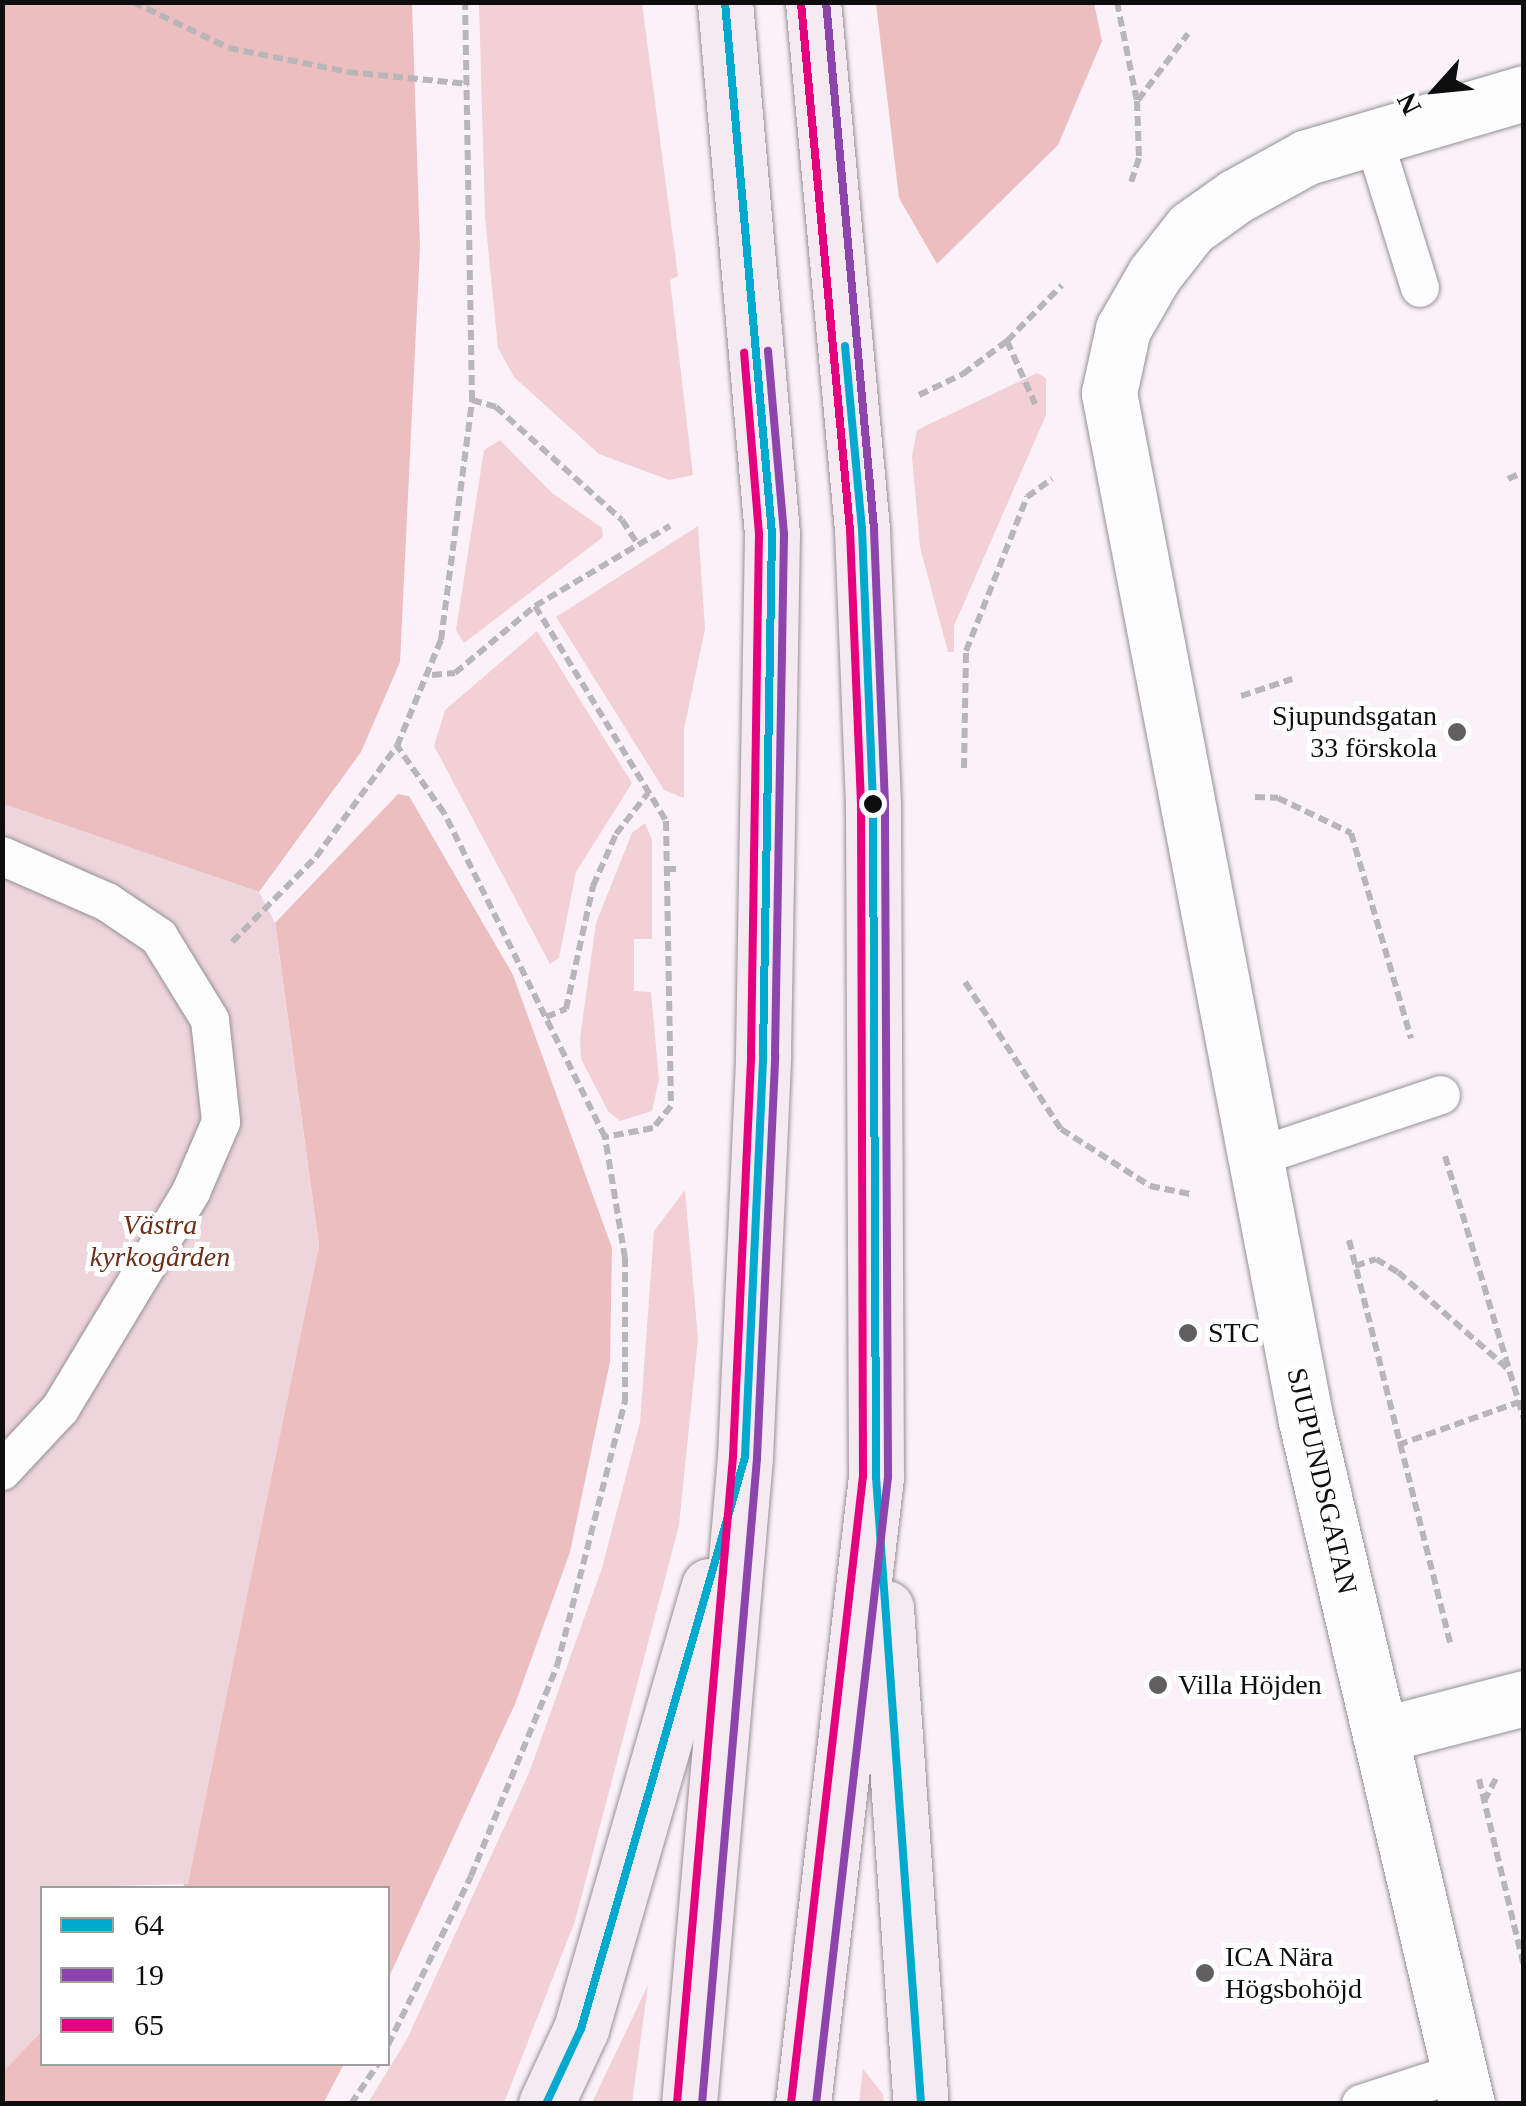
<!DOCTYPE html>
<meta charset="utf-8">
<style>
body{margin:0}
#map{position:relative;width:1526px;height:2106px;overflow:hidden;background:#fbf2f9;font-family:"Times New Roman",serif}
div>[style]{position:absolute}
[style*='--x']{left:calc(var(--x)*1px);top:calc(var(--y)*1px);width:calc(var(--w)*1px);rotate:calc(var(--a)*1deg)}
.green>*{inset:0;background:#f3d0d5}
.forest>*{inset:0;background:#ecbec0}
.cemetery>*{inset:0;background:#eed5dc}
.path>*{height:6px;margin-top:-3px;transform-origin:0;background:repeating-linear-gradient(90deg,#b8b6b8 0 10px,transparent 0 15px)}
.roads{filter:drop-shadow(0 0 2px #959194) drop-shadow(0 0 2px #959194)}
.service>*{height:38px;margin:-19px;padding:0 19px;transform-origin:19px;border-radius:19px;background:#fefdfe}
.minor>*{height:55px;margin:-27.5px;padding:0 27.5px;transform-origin:27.5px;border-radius:27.5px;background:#fefdfe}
.secondary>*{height:55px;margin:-27.5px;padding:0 27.5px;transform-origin:27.5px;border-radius:27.5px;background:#f5eaf1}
.bus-1>*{height:8px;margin:-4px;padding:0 4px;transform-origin:4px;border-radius:4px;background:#00a9ce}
.bus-2>*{height:8px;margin:-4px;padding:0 4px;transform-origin:4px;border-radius:4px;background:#8e44ad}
.bus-3>*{height:8px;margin:-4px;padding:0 4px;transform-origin:4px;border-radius:4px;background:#e5007d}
.dots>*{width:28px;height:28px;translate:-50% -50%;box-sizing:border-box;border:5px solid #fff;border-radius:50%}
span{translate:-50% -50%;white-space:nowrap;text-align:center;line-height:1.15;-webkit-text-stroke:10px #fff;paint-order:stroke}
.poi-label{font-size:28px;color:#0e0e0e}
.right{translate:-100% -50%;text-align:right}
.left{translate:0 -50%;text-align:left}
.park-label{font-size:28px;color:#6b2e18;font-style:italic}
.street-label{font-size:28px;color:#0e0e0e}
.frame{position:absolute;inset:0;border:5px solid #0e0e0e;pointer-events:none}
.legend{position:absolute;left:40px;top:1886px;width:350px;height:180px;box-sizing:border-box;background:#fff;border:2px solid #9f9f9f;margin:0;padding:12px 18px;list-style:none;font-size:30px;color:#0e0e0e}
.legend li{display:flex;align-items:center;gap:20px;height:50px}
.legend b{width:50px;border:2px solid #9f9f9f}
.north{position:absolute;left:1386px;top:40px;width:100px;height:100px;-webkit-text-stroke:8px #fff;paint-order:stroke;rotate:243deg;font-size:28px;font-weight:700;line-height:40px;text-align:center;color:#0e0e0e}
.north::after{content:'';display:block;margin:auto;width:35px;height:45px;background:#0e0e0e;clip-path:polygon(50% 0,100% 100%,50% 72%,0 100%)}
</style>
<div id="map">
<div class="green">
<div style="clip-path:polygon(479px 3px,642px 3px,678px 276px,670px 280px,693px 475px,669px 480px,599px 454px,514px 377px,498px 348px,485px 217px)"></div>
<div style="clip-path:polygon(1037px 373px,1046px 378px,1046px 415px,954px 626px,954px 652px,948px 652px,920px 547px,912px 457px,917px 430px)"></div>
<div style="clip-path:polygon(500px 440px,552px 493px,602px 528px,603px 537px,464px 643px,456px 630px,484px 450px)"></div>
<div style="clip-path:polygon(698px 526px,705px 629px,684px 729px,684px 798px,664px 790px,556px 617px)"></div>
<div style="clip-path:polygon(537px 631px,632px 783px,576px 872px,559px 958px,550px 964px,434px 746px,445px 710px)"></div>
<div style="clip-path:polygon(645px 823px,652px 840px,652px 939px,634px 939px,634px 991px,651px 992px,659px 1079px,652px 1111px,620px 1121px,608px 1111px,581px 1059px,580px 1038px,596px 923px,632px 833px)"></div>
<div style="clip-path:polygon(685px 1190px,698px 1339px,679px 1525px,575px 1921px,504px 2103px,368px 2103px,407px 2039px,529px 1773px,602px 1568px,640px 1422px,654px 1231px)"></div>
<div style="clip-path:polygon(648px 1985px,632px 2103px,592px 2103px)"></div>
<div style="clip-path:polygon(863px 2069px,883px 2094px,884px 2103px,859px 2103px)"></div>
</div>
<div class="forest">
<div style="clip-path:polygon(2px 3px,412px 3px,420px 247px,400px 662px,361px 752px,259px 892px,3px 804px)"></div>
<div style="clip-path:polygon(876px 3px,1094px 3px,1102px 41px,1058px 145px,937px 264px,899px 198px)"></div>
<div style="clip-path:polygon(398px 794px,409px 796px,513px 975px,612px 1248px,610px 1362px,570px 1552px,515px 1704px,388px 1979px,388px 1888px,183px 1888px,319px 1246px,275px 923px)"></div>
<div style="clip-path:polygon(42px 2031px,42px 2064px,344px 2064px,323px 2104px,3px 2103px,2px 2072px)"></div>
</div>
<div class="cemetery">
<div style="clip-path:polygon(3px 804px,259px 892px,275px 923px,319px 1246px,188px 1884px,42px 1888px,42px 2031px,3px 2072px)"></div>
</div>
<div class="path">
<div style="--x:133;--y:2;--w:106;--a:25.6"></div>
<div style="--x:229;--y:48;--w:121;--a:11.4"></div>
<div style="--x:348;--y:72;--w:121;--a:5.7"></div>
<div style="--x:1117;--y:2;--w:101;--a:78.6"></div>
<div style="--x:1137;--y:101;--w:57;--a:88"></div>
<div style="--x:1139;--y:158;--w:28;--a:108"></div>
<div style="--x:1138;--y:100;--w:83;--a:-52.9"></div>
<div style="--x:1007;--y:341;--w:69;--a:66"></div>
<div style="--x:919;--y:395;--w:49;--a:-25.5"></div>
<div style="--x:963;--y:374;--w:55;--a:-36.9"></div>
<div style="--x:1007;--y:341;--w:78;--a:-45.5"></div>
<div style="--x:472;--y:400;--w:25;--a:16"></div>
<div style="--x:496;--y:407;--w:169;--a:41.9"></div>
<div style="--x:622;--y:520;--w:30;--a:57"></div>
<div style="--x:1508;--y:479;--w:17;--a:-24"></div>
<div style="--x:535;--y:606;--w:252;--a:58.6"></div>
<div style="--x:666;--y:821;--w:285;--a:89"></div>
<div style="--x:671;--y:1106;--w:28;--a:129"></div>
<div style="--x:653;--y:1128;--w:49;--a:169.4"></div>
<div style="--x:432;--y:675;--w:23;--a:-5"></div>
<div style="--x:455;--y:673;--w:104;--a:-39.9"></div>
<div style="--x:535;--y:606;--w:157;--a:-30.7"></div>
<div style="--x:1241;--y:696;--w:54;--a:-18.4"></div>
<div style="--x:964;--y:768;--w:117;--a:-89"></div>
<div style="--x:966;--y:651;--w:166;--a:-68.4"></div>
<div style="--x:1027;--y:497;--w:31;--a:-36"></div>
<div style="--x:1255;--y:797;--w:23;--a:2"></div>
<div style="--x:1278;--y:798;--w:81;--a:25.6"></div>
<div style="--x:1351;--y:833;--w:214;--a:73.7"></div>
<div style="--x:666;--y:869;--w:15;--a:0"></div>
<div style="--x:232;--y:942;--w:120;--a:-45.3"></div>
<div style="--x:316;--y:857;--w:137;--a:-53.9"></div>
<div style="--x:965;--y:982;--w:176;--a:56.9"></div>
<div style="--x:1061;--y:1129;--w:106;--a:32.6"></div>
<div style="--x:1150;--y:1186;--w:41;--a:11.3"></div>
<div style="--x:546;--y:1017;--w:22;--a:-22"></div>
<div style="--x:566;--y:1009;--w:126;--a:-77.6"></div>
<div style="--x:593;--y:886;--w:57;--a:-66.1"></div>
<div style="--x:616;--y:834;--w:52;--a:-52"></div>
<div style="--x:1445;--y:1156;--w:275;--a:73.3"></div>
<div style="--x:1349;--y:1240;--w:418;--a:75.9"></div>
<div style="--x:1355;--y:1266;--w:22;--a:-18"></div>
<div style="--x:1376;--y:1259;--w:26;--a:31"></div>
<div style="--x:1398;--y:1272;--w:147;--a:41.4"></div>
<div style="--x:1398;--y:1445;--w:128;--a:-19.6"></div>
<div style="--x:1479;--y:1779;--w:192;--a:76.5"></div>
<div style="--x:1484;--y:1801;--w:27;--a:-62"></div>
<div style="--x:388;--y:2045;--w:188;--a:-63.8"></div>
<div style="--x:471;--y:1876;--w:227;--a:-67.7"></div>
<div style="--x:557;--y:1666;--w:273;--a:-75.6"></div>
<div style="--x:625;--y:1402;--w:144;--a:-90"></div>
<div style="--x:625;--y:1258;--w:123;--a:-99.4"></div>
<div style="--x:605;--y:1137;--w:362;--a:-116.4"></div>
<div style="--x:444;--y:813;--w:82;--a:-125"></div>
<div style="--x:397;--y:746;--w:115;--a:-67.5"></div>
<div style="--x:441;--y:640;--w:242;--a:-82.6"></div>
<div style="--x:472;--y:400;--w:398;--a:-91"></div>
<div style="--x:351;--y:2104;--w:48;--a:-56"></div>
</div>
<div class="roads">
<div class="service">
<div style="--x:1373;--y:137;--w:158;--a:72.7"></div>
<div style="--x:2;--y:856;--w:115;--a:23.7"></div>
<div style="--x:107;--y:902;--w:63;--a:33.9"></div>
<div style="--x:159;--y:937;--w:97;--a:58.4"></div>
<div style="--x:210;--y:1020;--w:103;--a:83.8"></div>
<div style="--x:221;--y:1122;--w:76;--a:113.2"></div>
<div style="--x:191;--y:1192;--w:253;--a:121.1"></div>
<div style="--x:60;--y:1409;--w:85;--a:133.1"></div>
<div style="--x:1257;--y:1157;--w:194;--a:-18.6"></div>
<div style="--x:1361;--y:2104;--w:104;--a:-17.9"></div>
</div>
<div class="minor">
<div style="--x:1381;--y:1735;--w:148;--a:-14.5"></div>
<div style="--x:1467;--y:2104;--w:702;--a:-103.26"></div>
<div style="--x:1306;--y:1421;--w:1047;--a:-100.85"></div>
<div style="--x:1109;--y:393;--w:66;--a:-77.7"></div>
<div style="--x:1123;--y:329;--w:62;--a:-60.1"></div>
<div style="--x:1154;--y:275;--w:60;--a:-51.8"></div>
<div style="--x:1191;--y:228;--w:55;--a:-35.4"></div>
<div style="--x:1236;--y:196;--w:81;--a:-28.8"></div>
<div style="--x:1307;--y:157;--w:226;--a:-16.4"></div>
</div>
<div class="secondary">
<div style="--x:886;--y:1608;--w:497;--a:86"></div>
<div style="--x:546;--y:2104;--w:83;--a:-65"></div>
<div style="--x:581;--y:2029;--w:461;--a:-73.9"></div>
<div style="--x:689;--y:2104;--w:649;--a:-85.05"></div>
<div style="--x:745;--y:1457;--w:403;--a:-87.4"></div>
<div style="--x:763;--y:1054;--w:520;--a:-89.01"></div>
<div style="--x:772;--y:534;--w:534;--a:-95.05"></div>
<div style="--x:803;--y:2104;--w:631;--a:-83.36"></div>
<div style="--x:876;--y:1477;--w:673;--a:-90.26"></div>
<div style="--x:873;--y:804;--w:275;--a:-92.3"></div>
<div style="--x:862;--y:529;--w:529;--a:-95.31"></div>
</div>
</div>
<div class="bus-1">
<div style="--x:845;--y:346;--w:184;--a:84.7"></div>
<div style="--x:862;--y:529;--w:275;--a:87.7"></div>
<div style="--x:873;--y:804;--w:673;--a:89.74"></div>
<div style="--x:876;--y:1477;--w:629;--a:85.89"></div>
<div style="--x:546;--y:2104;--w:83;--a:-65"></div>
<div style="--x:581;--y:2029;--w:595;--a:-74"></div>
<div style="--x:745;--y:1457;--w:403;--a:-87.4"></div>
<div style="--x:763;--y:1054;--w:520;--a:-89.01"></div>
<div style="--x:772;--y:534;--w:534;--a:-95.05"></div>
</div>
<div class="bus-2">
<div style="--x:702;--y:2104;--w:648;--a:-85.13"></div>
<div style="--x:757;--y:1458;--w:403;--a:-87.4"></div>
<div style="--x:775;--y:1055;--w:521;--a:-89.01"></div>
<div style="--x:784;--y:534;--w:184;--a:-95"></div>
<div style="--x:816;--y:2104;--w:631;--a:-83.45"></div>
<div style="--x:888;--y:1477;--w:673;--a:-90.26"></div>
<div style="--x:885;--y:804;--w:275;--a:-92.3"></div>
<div style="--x:874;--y:529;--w:529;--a:-95.2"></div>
</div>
<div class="bus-3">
<div style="--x:677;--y:2103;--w:649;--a:-85.05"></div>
<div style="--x:733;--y:1456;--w:402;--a:-87.4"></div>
<div style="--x:751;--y:1054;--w:520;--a:-89.12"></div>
<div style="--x:759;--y:534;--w:182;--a:-94.7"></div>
<div style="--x:791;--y:2103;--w:631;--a:-83.45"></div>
<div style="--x:863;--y:1476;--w:672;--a:-90.17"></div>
<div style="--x:861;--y:804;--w:274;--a:-92.3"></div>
<div style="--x:850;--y:530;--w:529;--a:-95.31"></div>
</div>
<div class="dots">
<div style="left:1457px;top:732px;background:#615e60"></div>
<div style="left:873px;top:804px;background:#0e0e0e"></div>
<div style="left:1188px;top:1333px;background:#615e60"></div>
<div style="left:1158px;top:1685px;background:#615e60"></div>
<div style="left:1205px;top:1973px;background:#615e60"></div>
</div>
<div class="poi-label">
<span class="right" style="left:1437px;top:732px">Sjupundsgatan<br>33 förskola</span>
<span class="left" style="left:1208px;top:1333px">STC</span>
<span class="left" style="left:1178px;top:1685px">Villa Höjden</span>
<span class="left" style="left:1225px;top:1973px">ICA Nära<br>Högsbohöjd</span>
</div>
<div class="park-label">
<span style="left:160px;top:1241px">Västra<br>kyrkogården</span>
</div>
<div class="street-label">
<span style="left:1322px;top:1481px;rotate:77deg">SJUPUNDSGATAN</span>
</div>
<div class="frame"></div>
<ul class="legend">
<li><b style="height:12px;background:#00a9ce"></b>64</li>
<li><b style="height:12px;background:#8e44ad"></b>19</li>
<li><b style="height:12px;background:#e5007d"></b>65</li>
</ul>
<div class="north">N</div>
</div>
